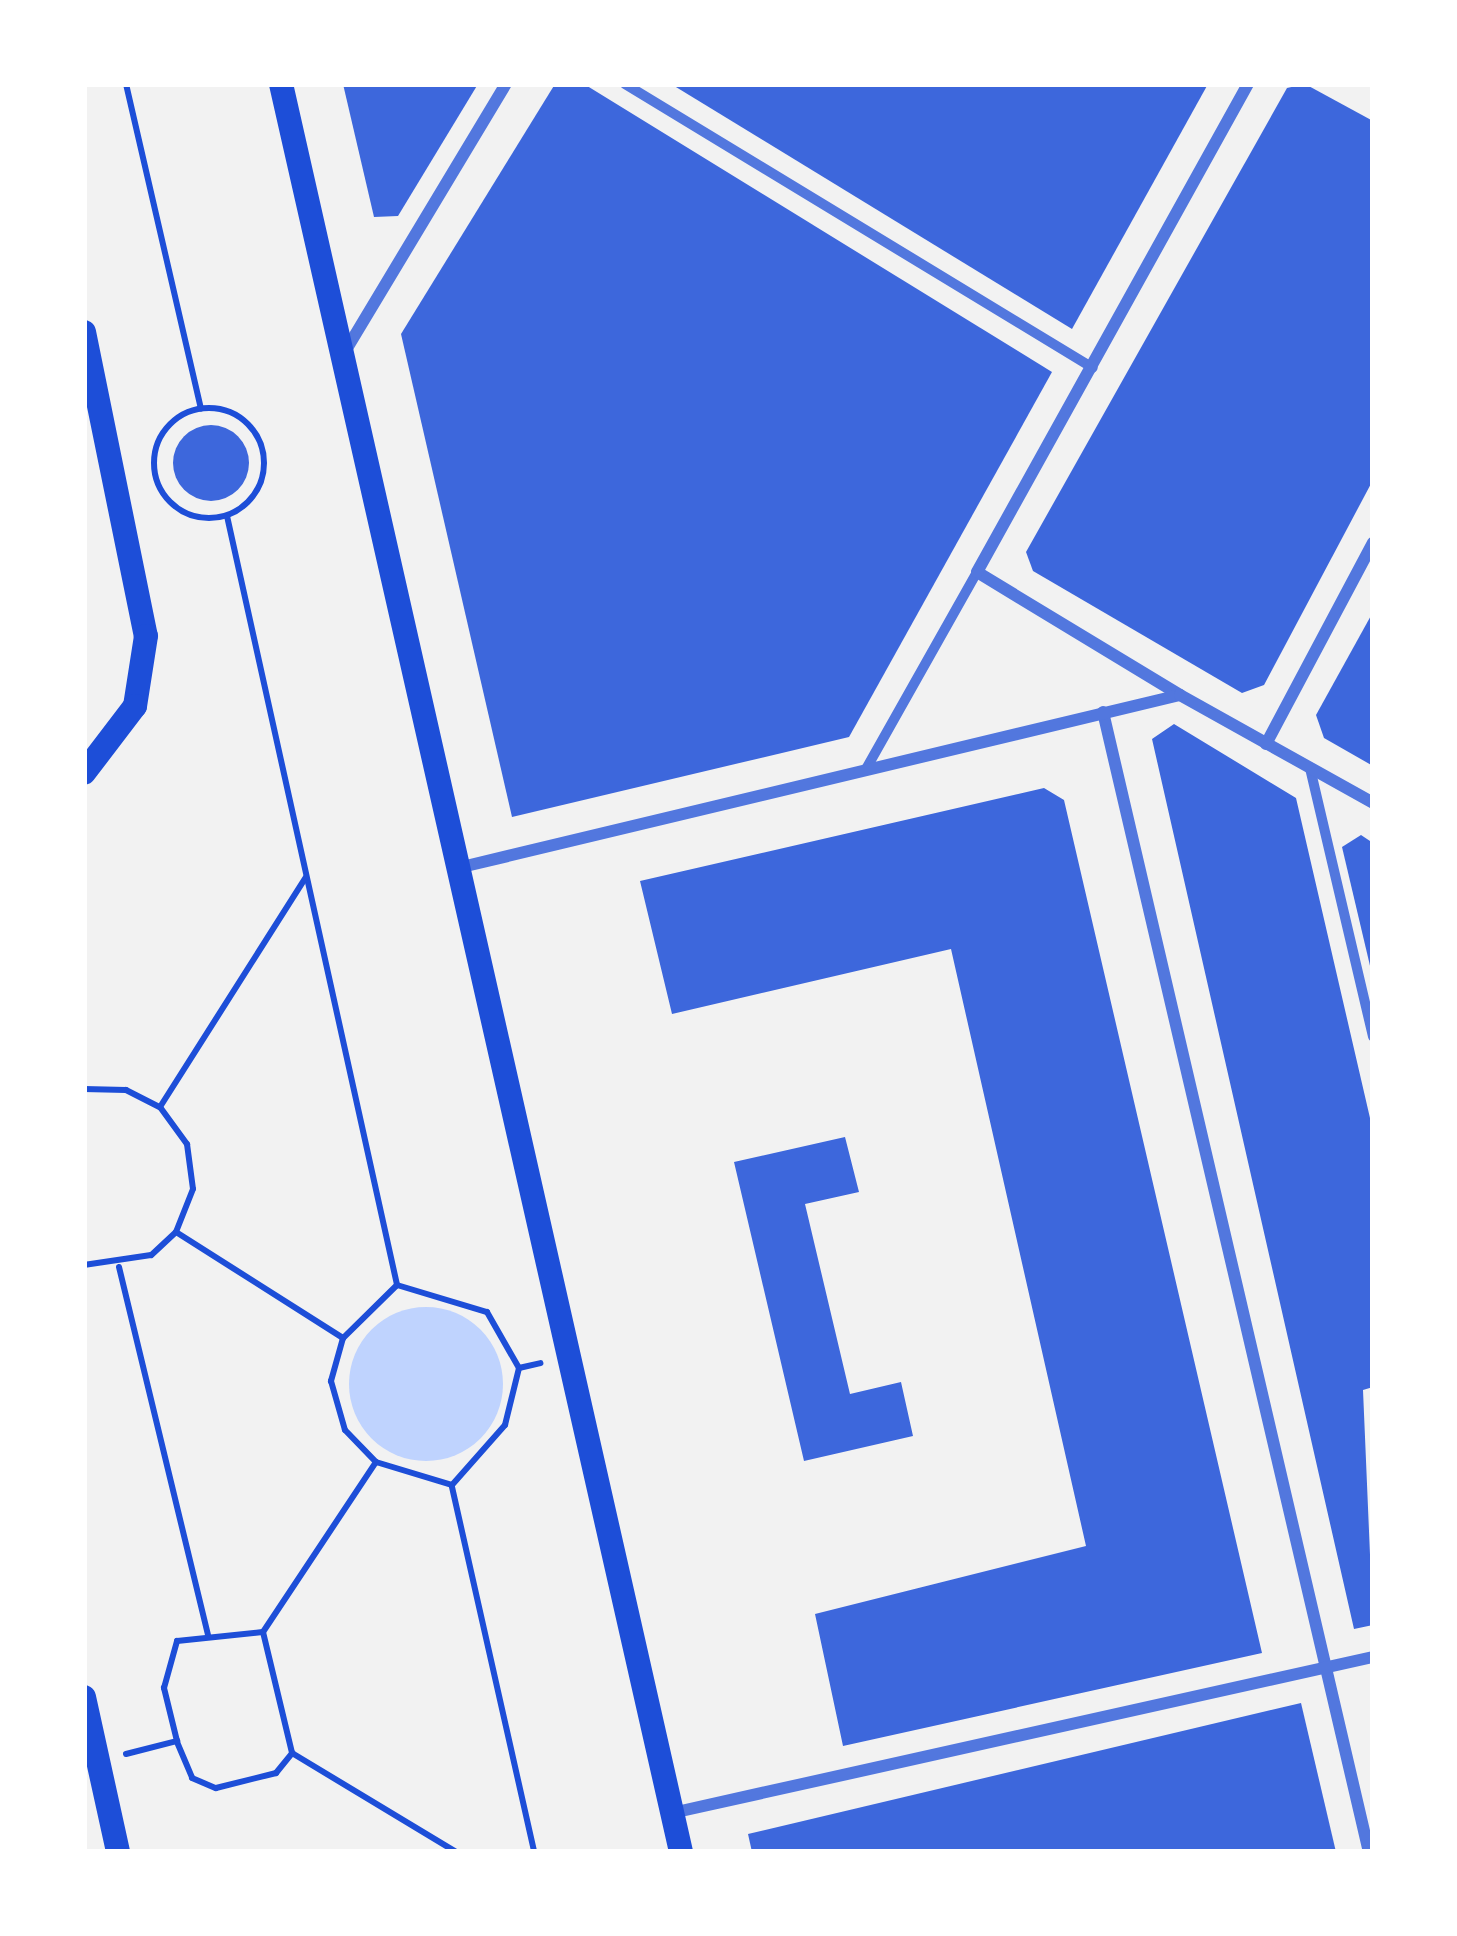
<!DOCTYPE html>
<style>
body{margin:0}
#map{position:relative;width:1457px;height:1936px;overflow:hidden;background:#f2f2f2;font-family:Raleway,sans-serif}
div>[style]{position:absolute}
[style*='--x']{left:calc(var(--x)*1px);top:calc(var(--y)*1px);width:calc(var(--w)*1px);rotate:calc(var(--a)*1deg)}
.water>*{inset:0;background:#bfd3fe}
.round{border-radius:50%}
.building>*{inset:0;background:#3d67dc}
.path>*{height:6px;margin:-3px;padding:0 3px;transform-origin:3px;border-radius:3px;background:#1d4ed8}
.path>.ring{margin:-3px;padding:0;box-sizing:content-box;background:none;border:6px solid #1d4ed8;border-radius:50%}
.pedestrian>*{height:10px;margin:-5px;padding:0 5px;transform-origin:5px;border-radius:5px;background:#5277de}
.minor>*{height:12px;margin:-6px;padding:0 6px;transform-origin:6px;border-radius:6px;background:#5277de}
.secondary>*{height:24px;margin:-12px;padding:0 12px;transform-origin:12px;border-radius:12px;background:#1d4ed8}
span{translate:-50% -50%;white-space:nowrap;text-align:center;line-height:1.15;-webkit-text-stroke:12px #fff;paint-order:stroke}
.frame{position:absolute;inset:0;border:87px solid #fff;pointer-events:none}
</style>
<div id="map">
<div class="water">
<div class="round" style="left:349px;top:1307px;width:154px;height:154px"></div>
</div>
<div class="building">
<div style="clip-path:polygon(343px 84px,478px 84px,398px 216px,374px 217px)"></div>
<div style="clip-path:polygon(555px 84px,584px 84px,1052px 372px,849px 737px,512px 817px,401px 334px)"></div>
<div style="clip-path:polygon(671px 84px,1208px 84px,1072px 329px)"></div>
<div style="clip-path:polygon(1305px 84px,1373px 121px,1373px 480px,1264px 685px,1242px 693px,1033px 571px,1026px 552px,1287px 88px)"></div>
<div class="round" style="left:173px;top:425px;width:76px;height:76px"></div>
<div style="clip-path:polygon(1373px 612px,1373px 766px,1324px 738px,1316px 715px)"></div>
<div style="clip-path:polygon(1174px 724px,1296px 798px,1373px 1131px,1373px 1387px,1363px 1390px,1373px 1625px,1354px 1629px,1152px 739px)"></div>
<div style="clip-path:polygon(1044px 788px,1064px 800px,1262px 1653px,843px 1746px,815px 1614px,1086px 1546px,951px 949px,672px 1014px,640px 881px)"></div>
<div style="clip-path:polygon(1361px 835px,1373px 843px,1371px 970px,1342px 847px)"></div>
<div style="clip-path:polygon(845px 1137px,859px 1192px,805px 1204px,850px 1394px,901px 1382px,913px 1436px,804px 1461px,734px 1162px)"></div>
<div style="clip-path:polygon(1301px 1703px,1336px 1852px,752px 1852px,748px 1834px)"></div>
</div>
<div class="path">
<div style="--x:126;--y:84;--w:333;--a:77"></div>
<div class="ring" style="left:154px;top:408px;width:104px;height:104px"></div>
<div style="--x:227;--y:516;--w:788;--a:77.53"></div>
<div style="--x:397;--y:1285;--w:76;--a:135.5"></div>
<div style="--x:343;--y:1338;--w:45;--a:105.6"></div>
<div style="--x:331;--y:1381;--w:51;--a:74.1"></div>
<div style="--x:345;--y:1430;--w:45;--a:45.9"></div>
<div style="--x:376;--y:1462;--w:79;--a:16.8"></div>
<div style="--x:452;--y:1485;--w:80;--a:-48.5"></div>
<div style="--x:505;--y:1425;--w:59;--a:-76.2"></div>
<div style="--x:519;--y:1368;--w:22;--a:-13"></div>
<div style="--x:84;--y:1089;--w:42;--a:1.4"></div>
<div style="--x:126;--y:1090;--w:38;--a:27"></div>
<div style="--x:160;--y:1107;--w:46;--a:53.9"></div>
<div style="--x:187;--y:1144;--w:45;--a:82.4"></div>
<div style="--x:193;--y:1189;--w:46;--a:111.6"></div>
<div style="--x:176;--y:1232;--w:34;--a:137"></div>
<div style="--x:151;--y:1255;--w:68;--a:171.5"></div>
<div style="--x:160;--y:1107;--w:272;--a:-57.6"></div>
<div style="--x:176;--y:1232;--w:198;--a:32.4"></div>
<div style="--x:119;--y:1267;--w:378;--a:76.4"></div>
<div style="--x:397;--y:1285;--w:94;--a:16.7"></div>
<div style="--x:487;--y:1312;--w:64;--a:60.3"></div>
<div style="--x:452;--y:1487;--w:374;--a:77.3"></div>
<div style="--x:263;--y:1632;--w:204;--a:-56.4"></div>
<div style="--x:177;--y:1742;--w:39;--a:67"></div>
<div style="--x:192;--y:1778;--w:26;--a:23"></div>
<div style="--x:216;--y:1788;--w:62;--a:-14"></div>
<div style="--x:276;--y:1773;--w:26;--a:-51"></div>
<div style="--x:126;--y:1754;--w:53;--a:-14.3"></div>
<div style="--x:177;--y:1741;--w:55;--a:-103.8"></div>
<div style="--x:164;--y:1688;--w:49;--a:-74.5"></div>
<div style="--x:177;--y:1641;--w:86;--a:-6"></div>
<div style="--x:263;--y:1632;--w:124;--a:76.5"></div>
<div style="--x:292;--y:1753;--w:192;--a:31.1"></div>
</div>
<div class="pedestrian">
<div style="--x:625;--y:84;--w:547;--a:31.25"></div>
<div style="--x:1310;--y:768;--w:276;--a:76.8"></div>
<div style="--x:866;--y:769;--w:226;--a:-60.6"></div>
</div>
<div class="minor">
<div style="--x:346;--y:350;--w:310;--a:-59"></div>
<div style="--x:1180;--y:695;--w:237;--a:-148.8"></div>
<div style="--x:977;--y:572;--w:558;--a:-60.96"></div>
<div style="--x:1103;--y:712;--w:1171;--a:76.87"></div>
<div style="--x:1266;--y:744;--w:228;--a:-62"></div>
<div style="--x:466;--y:866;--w:734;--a:-13.47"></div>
<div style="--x:1180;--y:695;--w:221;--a:29.2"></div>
<div style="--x:672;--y:1813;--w:718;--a:-12.55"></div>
</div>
<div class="secondary">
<div style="--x:281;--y:84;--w:1813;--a:77.25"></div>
<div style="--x:84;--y:332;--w:310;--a:78.5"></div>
<div style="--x:146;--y:636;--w:71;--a:98.9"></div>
<div style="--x:135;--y:706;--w:84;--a:127.3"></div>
<div style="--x:84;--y:1697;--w:159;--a:77.6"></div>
</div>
<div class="frame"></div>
</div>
